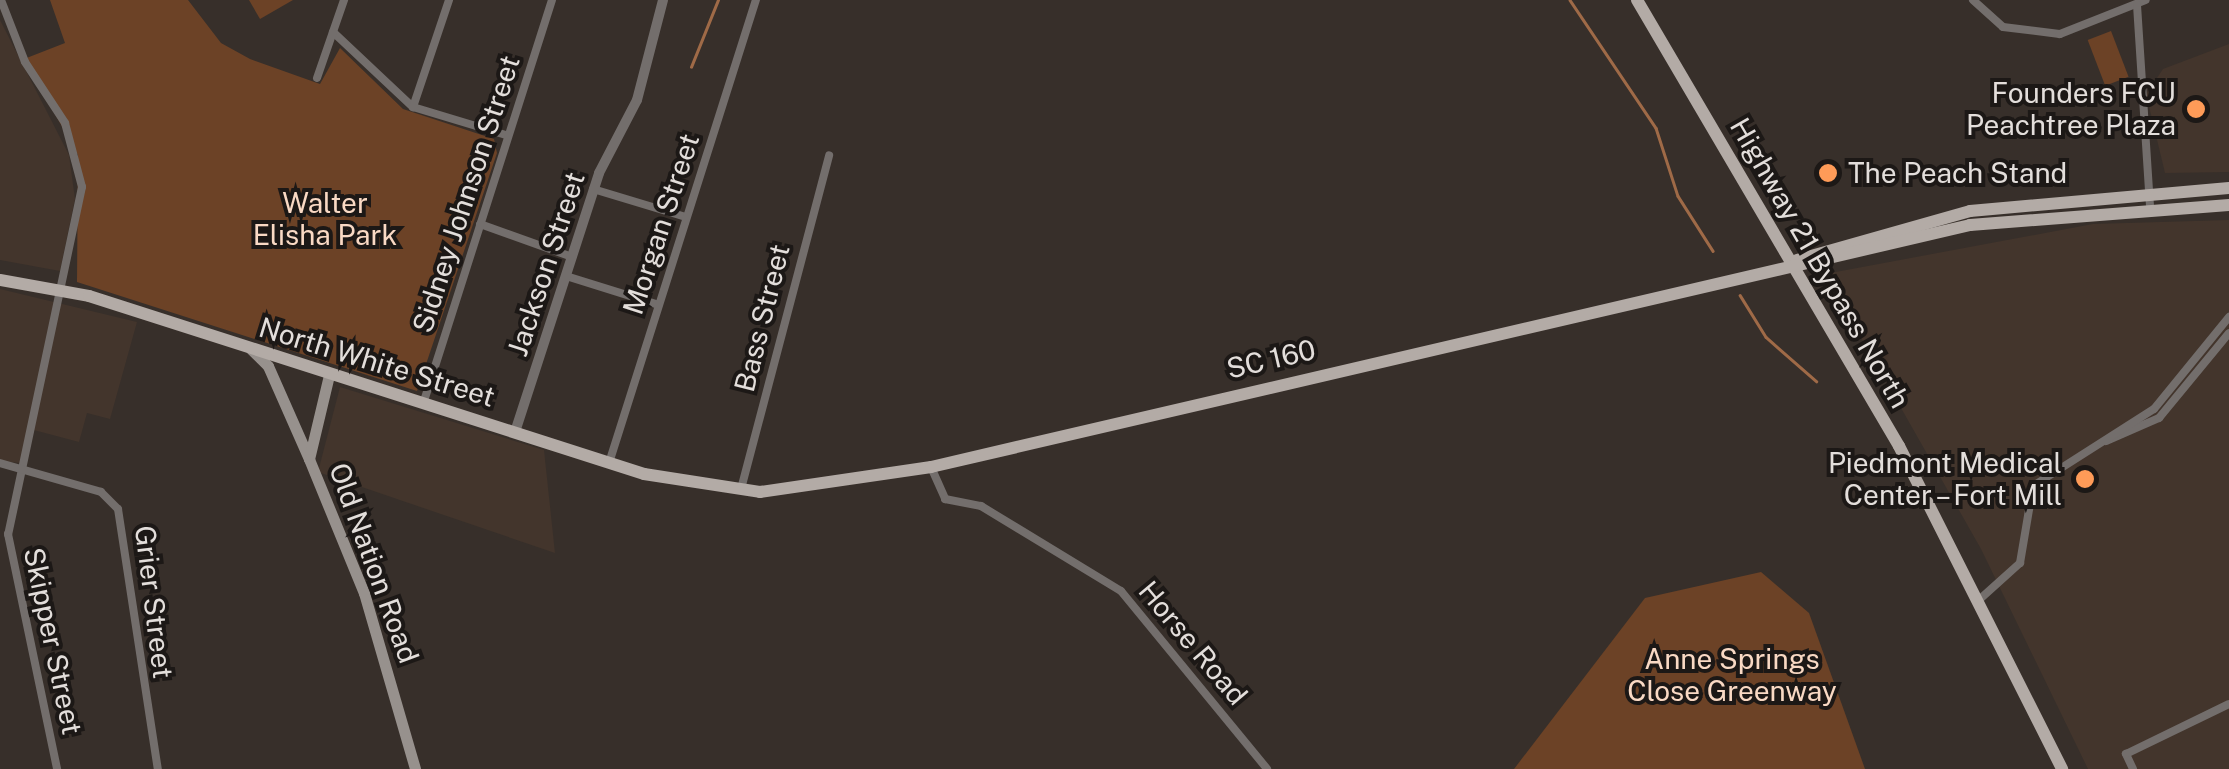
<!DOCTYPE html>
<meta charset="utf-8">
<style>
body{margin:0}
#map{position:relative;width:2229px;height:769px;overflow:hidden;background:#372f2a;font-family:"Public Sans",sans-serif}
div>[style]{position:absolute}
[style*='--x']{left:calc(var(--x)*1px);top:calc(var(--y)*1px);width:calc(var(--w)*1px);rotate:calc(var(--a)*1deg)}
.built>*{inset:0;background:#43352c}
.green>*{inset:0;background:#6c4226;transform-origin:0 0}
.stream>*{height:2.5px;margin:-1.25px;padding:0 1.25px;transform-origin:1.25px;border-radius:1.25px;background:#9f6a47}
.minor>*{height:8px;margin:-4px;padding:0 4px;transform-origin:4px;border-radius:4px;background:#736e6c}
.tertiary>*{height:10px;margin:-5px;padding:0 5px;transform-origin:5px;border-radius:5px;background:#736e6c}
.secondary>*{height:11px;margin:-5.5px;padding:0 5.5px;transform-origin:5.5px;border-radius:5.5px;background:#97918d}
.primary>*{height:12px;margin:-6px;padding:0 6px;transform-origin:6px;border-radius:6px;background:#b3aba6}
.dots>*{width:28px;height:28px;translate:-50% -50%;box-sizing:border-box;border:5px solid #1c1816;border-radius:50%}
span{translate:-50% -50%;white-space:nowrap;text-align:center;line-height:1.15;-webkit-text-stroke:8px #1c1816;paint-order:stroke}
.poi-label{font-size:28px;color:#e3dedb}
.right{translate:-100% -50%;text-align:right}
.left{translate:0 -50%;text-align:left}
.street-label{font-size:28px;color:#e3dedb}
.park-label{font-size:28px;color:#f9d9c4}
</style>
<div id="map">
<div class="built">
<div style="clip-path:polygon(0 20px,69px 155px,75px 199px,60px 271px,0 260px)"></div>
<div style="clip-path:polygon(2229px 44px,2229px 172px,2165px 173px,2146px 94px,2163px 69px)"></div>
<div style="clip-path:polygon(2229px 220px,2229px 769px,2088px 769px,1981px 549px,1825px 274px,2093px 224px)"></div>
<div style="clip-path:polygon(0 289px,137px 322px,110px 419px,87px 413px,79px 442px,30px 429px,21px 463px,0 461px)"></div>
<div style="clip-path:polygon(340px 387px,544px 450px,555px 553px,318px 472px)"></div>
</div>
<div class="green">
<div style="clip-path:polygon(50px 0,188px 0,221px 43px,250px 59px,320px 84px,340px 48px,403px 109px,494px 139px,497px 153px,417px 391px,77px 282px,78px 155px,24px 59px,65px 43px)"></div>
<div style="clip-path:polygon(249px 0,293px 0,260px 19px)"></div>
<div style="left:2111px;top:31px;width:49px;height:25px;rotate:69deg"></div>
<div style="clip-path:polygon(1761px 572px,1809px 613px,1865px 769px,1514px 769px,1645px 598px)"></div>
</div>
<div class="stream">
<div style="--x:1570;--y:0;--w:154;--a:56.1"></div>
<div style="--x:1656;--y:128;--w:71;--a:72.1"></div>
<div style="--x:1678;--y:196;--w:65;--a:57.5"></div>
<div style="--x:691;--y:67;--w:72;--a:-68.1"></div>
<div style="--x:1740;--y:295;--w:49;--a:58.2"></div>
<div style="--x:1766;--y:337;--w:67;--a:41.3"></div>
</div>
<div class="minor">
<div style="--x:1;--y:0;--w:66;--a:68.8"></div>
<div style="--x:25;--y:62;--w:73;--a:56.7"></div>
<div style="--x:65;--y:123;--w:66;--a:75.1"></div>
<div style="--x:82;--y:187;--w:355;--a:102"></div>
<div style="--x:8;--y:534;--w:240;--a:78.2"></div>
<div style="--x:1973;--y:0;--w:40;--a:42"></div>
<div style="--x:2003;--y:27;--w:57;--a:7"></div>
<div style="--x:2060;--y:34;--w:92;--a:-21.6"></div>
<div style="--x:2137;--y:5;--w:200;--a:86.3"></div>
<div style="--x:333;--y:32;--w:110;--a:43.2"></div>
<div style="--x:413;--y:107;--w:97;--a:16.8"></div>
<div style="--x:317;--y:78;--w:83;--a:-70.9"></div>
<div style="--x:413;--y:107;--w:113;--a:-71.4"></div>
<div style="--x:593;--y:189;--w:97;--a:16.8"></div>
<div style="--x:480;--y:224;--w:98;--a:19.7"></div>
<div style="--x:566;--y:276;--w:97;--a:17.3"></div>
<div style="--x:424;--y:401;--w:421;--a:-72.3"></div>
<div style="--x:2106;--y:441;--w:58;--a:-23.5"></div>
<div style="--x:2159;--y:418;--w:110;--a:-50.5"></div>
<div style="--x:0;--y:463;--w:105;--a:16"></div>
<div style="--x:101;--y:492;--w:24;--a:45"></div>
<div style="--x:118;--y:509;--w:263;--a:81.3"></div>
<div style="--x:609;--y:463;--w:486;--a:-72.4"></div>
<div style="--x:931;--y:467;--w:35;--a:66"></div>
<div style="--x:945;--y:499;--w:37;--a:11"></div>
<div style="--x:981;--y:506;--w:164;--a:31.3"></div>
<div style="--x:1121;--y:591;--w:230;--a:50.6"></div>
<div style="--x:741;--y:489;--w:345;--a:-75.2"></div>
<div style="--x:1980;--y:599;--w:54;--a:-42"></div>
<div style="--x:2020;--y:563;--w:78;--a:-80.4"></div>
<div style="--x:2033;--y:486;--w:143;--a:-32.5"></div>
<div style="--x:2154;--y:409;--w:119;--a:-50.8"></div>
<div style="--x:2133;--y:769;--w:17;--a:-115"></div>
<div style="--x:2126;--y:754;--w:114;--a:-25.9"></div>
</div>
<div class="tertiary">
<div style="--x:515;--y:432;--w:272;--a:-72"></div>
<div style="--x:599;--y:173;--w:82;--a:-62.5"></div>
<div style="--x:637;--y:100;--w:103;--a:-75.4"></div>
</div>
<div class="secondary">
<div style="--x:251;--y:349;--w:24;--a:45"></div>
<div style="--x:268;--y:366;--w:102;--a:66.2"></div>
<div style="--x:329;--y:375;--w:86;--a:103.4"></div>
<div style="--x:309;--y:459;--w:145;--a:67.7"></div>
<div style="--x:364;--y:593;--w:183;--a:73.8"></div>
</div>
<div class="primary">
<div style="--x:1637;--y:0;--w:517;--a:59.57"></div>
<div style="--x:1899;--y:446;--w:362;--a:63.2"></div>
<div style="--x:1797;--y:260;--w:180;--a:-15.8"></div>
<div style="--x:1970;--y:211;--w:260;--a:-5.1"></div>
<div style="--x:0;--y:280;--w:90;--a:10.2"></div>
<div style="--x:89;--y:296;--w:583;--a:17.78"></div>
<div style="--x:644;--y:474;--w:117;--a:8.8"></div>
<div style="--x:760;--y:492;--w:173;--a:-8.3"></div>
<div style="--x:931;--y:467;--w:1067;--a:-13.11"></div>
<div style="--x:1970;--y:225;--w:260;--a:-4.4"></div>
</div>
<div class="dots">
<div style="left:2196px;top:109px;background:#fe9b58"></div>
<div style="left:1828px;top:173px;background:#fe9b58"></div>
<div style="left:2085px;top:479px;background:#fe9b58"></div>
</div>
<div class="poi-label">
<span class="right" style="left:2176px;top:109px">Founders FCU<br>Peachtree Plaza</span>
<span class="left" style="left:1848px;top:173px">The Peach Stand</span>
<span class="right" style="left:2062px;top:479px">Piedmont Medical<br>Center – Fort Mill</span>
</div>
<div class="street-label">
<span style="left:466px;top:194px;rotate:-72deg">Sidney Johnson Street</span>
<span style="left:661px;top:224px;rotate:-72deg">Morgan Street</span>
<span style="left:1820px;top:263px;rotate:60deg">Highway 21 Bypass North</span>
<span style="left:546px;top:264px;rotate:-72deg">Jackson Street</span>
<span style="left:762px;top:318px;rotate:-76deg">Bass Street</span>
<span style="left:1271px;top:359px;rotate:-13deg">SC 160</span>
<span style="left:377px;top:362px;rotate:17deg">North White Street</span>
<span style="left:374px;top:563px;rotate:70deg">Old Nation Road</span>
<span style="left:154px;top:602px;rotate:83deg">Grier Street</span>
<span style="left:53px;top:641px;rotate:78deg">Skipper Street</span>
<span style="left:1193px;top:643px;rotate:50deg">Horse Road</span>
</div>
<div class="park-label">
<span style="left:325px;top:219px">Walter<br>Elisha Park</span>
<span style="left:1732px;top:675px">Anne Springs<br>Close Greenway</span>
</div>
</div>
